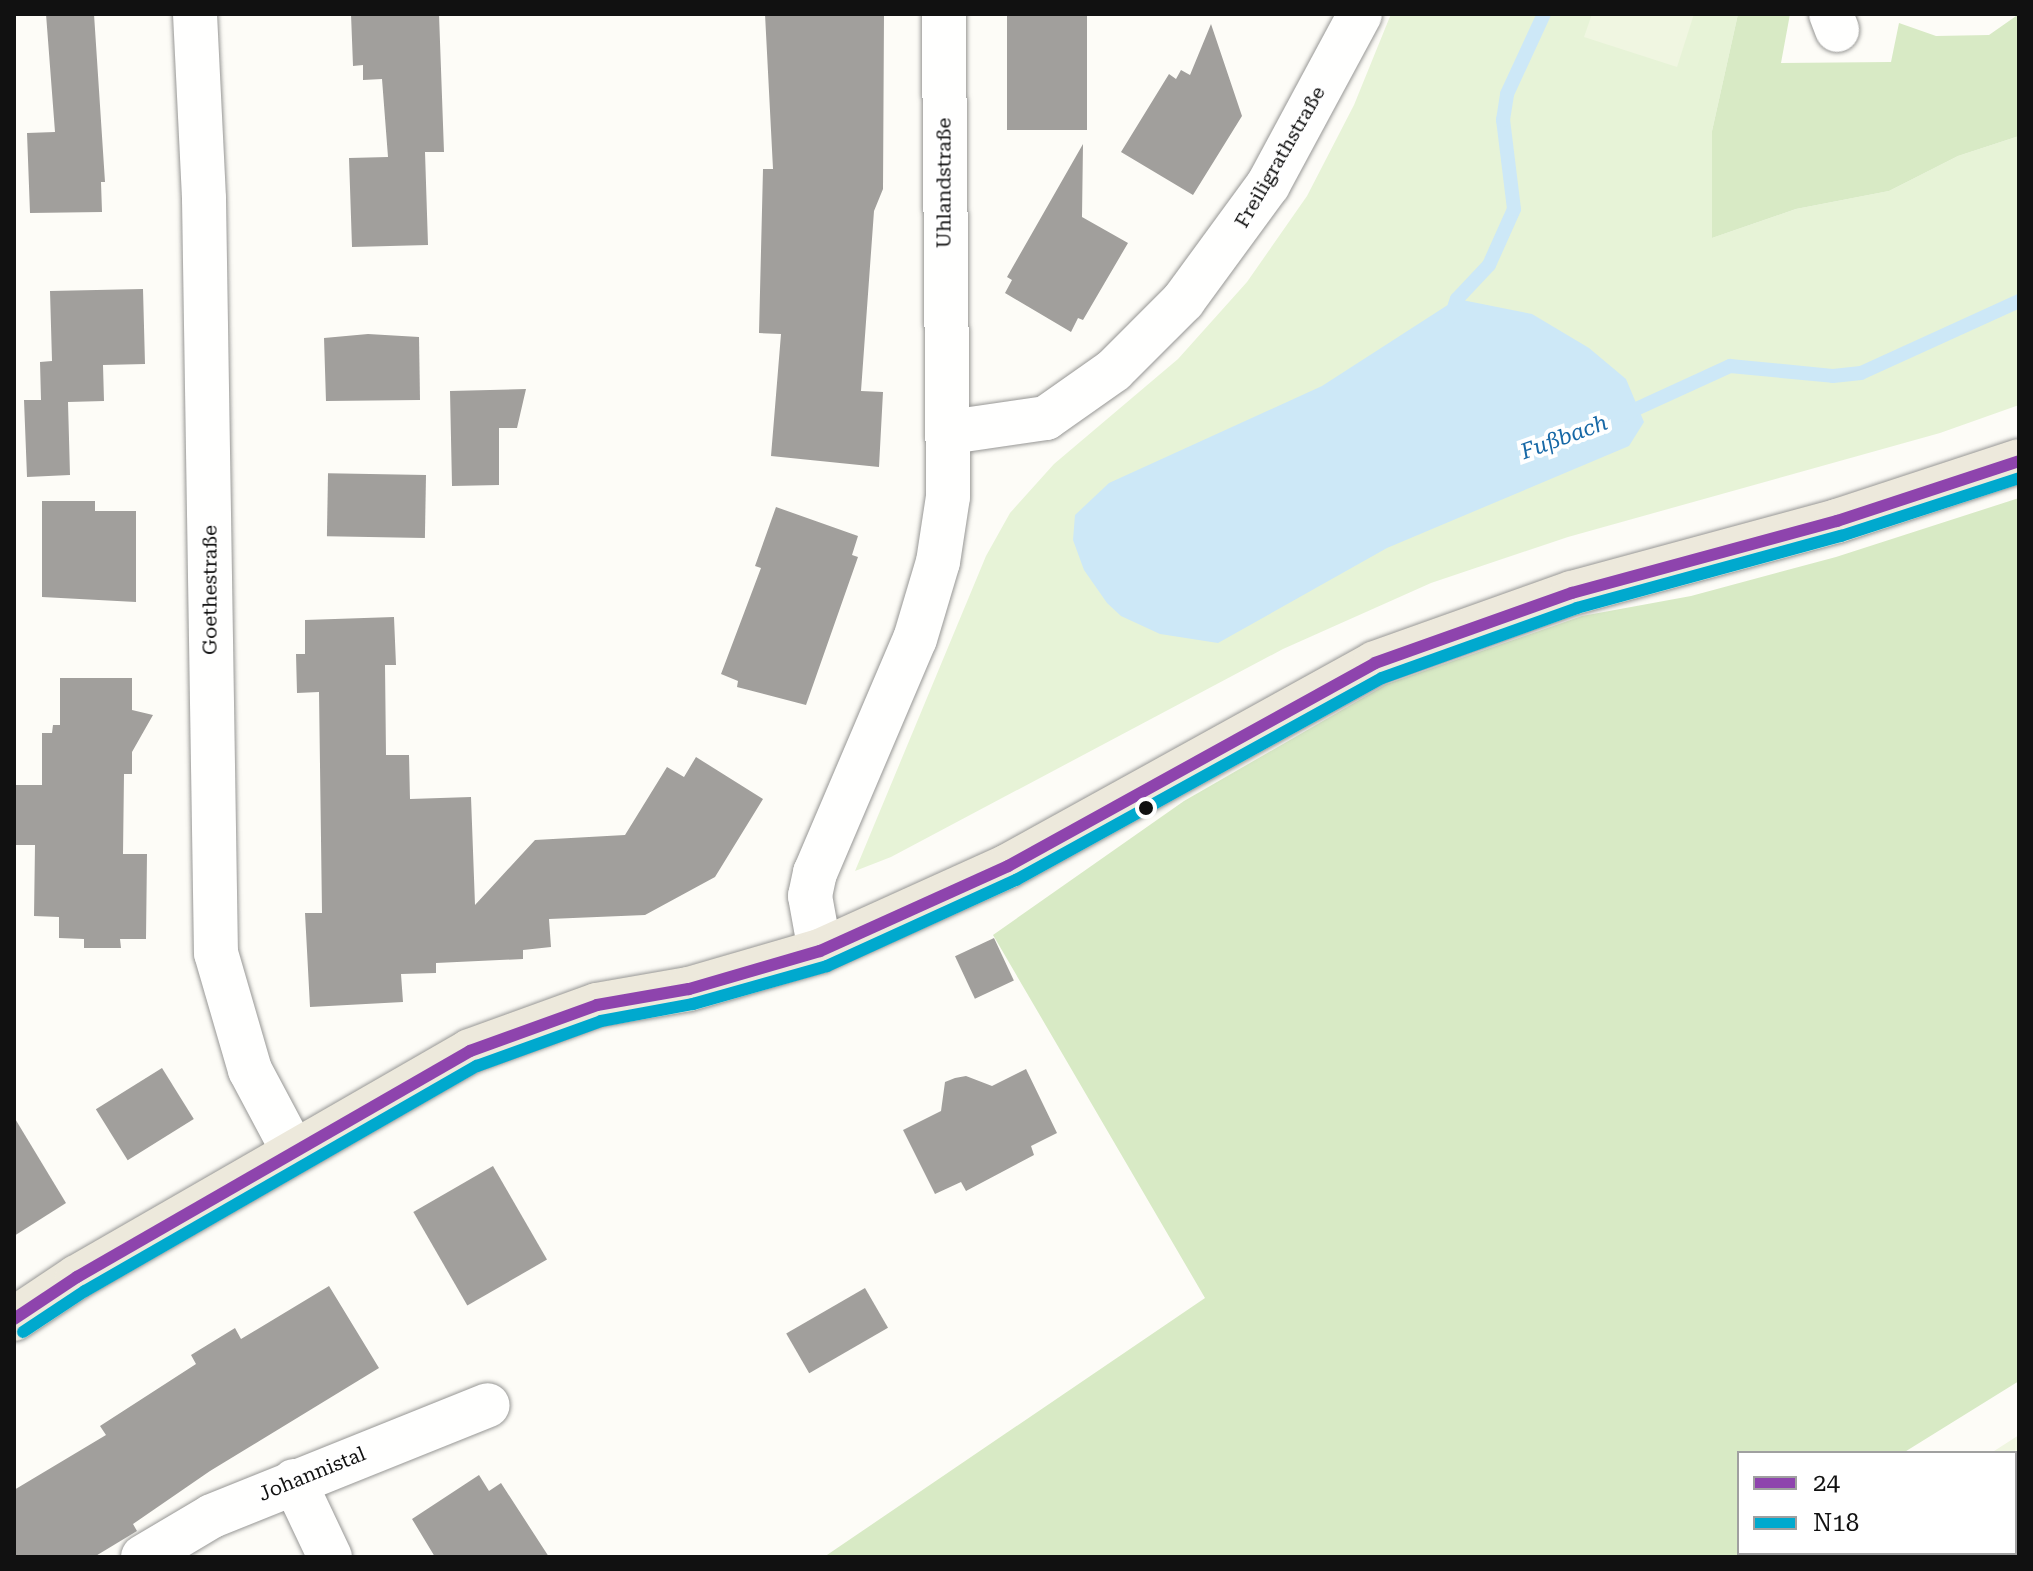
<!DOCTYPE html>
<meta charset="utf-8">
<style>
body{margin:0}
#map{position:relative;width:2033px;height:1571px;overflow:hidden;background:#fdfcf7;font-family:"Roboto Serif",serif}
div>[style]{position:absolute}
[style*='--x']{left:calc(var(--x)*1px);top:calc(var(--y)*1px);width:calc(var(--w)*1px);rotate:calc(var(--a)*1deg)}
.green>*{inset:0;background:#e7f3d7}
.forest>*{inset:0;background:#d8eac5}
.pitch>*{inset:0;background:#f0f6e1}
.water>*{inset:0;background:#cde8f7}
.stream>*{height:14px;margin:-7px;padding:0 7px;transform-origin:7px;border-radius:7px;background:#cde8f7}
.building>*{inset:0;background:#a19f9c;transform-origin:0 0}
.roads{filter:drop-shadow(0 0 2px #979795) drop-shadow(0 0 2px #979795)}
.minor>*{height:44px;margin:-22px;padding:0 22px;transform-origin:22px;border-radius:22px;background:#fffffe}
.major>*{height:44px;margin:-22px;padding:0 22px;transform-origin:22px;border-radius:22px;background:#ede9dc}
.bus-1>*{height:12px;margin:-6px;padding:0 6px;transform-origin:6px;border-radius:6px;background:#8e44ad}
.bus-2>*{height:12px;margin:-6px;padding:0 6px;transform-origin:6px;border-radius:6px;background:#00a9ce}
.dots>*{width:22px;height:22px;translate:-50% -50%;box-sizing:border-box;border:4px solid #fff;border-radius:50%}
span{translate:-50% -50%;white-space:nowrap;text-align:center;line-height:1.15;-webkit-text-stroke:8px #fff;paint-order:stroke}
.street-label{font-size:20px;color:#111}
.water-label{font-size:22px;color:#1768a6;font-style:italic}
.frame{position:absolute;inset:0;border:16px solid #111;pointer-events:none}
.legend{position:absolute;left:1737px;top:1451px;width:280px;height:104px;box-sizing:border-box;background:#fff;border:2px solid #a0a0a0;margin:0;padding:10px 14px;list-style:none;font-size:24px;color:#111}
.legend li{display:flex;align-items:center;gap:16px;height:40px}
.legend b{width:40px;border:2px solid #a0a0a0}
</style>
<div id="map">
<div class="green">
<div style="clip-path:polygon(1391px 14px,1738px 14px,1712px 131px,1712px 238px,1796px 209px,1889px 191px,1958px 156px,2019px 136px,2019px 405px,1940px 433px,1568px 537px,1431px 583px,1283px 649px,891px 857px,855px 871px,986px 556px,1010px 513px,1054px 464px,1178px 359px,1247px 282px,1307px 196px,1354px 105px)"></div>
</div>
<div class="forest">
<div style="clip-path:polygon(1738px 14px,1790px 14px,1781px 63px,1891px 62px,1899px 23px,1936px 36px,1989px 35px,2019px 14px,2019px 136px,1958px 156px,1889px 191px,1796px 209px,1712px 238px,1712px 131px)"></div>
<div style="clip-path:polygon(2019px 498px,2019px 1381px,1903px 1453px,1739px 1453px,1742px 1553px,1736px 1557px,824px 1557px,1205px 1298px,993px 935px,1184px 801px,1387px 684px,1582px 616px,1691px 596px,1836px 557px)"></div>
</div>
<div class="pitch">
<div style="clip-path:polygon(1592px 14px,1694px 14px,1677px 67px,1584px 37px)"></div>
<div style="clip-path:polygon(2019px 1435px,2019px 1557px,1824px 1557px,2015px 1553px,2015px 1453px,1991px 1453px)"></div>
</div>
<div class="water">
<div style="clip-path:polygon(1457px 299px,1532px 314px,1589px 348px,1626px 379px,1644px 422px,1629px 446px,1387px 548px,1218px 643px,1160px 634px,1121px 616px,1107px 603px,1084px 570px,1073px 540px,1075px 515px,1109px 483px,1322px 386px)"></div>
</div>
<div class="stream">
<div style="--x:1451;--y:317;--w:19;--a:-72"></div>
<div style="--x:1457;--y:299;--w:47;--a:-46.7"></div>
<div style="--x:1489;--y:265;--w:61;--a:-65.9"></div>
<div style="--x:1514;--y:209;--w:90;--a:-97"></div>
<div style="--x:1503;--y:120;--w:26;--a:-81"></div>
<div style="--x:1507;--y:94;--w:88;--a:-65.2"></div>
<div style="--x:1623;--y:415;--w:118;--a:-24.6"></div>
<div style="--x:1730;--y:366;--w:103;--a:5.5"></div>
<div style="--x:1833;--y:376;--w:28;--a:-6"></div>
<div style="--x:1861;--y:373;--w:174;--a:-24.5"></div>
</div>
<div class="building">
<div style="clip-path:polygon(46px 14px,94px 14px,105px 182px,101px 182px,102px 212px,30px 213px,27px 133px,55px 132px)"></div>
<div style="clip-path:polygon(351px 14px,439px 14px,444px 152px,425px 152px,428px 245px,352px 247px,349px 158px,388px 157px,382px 79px,363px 80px,363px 65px,353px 66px)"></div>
<div style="clip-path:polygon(765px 14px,884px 14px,883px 189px,874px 211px,861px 391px,883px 392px,879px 467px,771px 456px,781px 334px,759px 333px,763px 169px,773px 169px)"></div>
<div style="left:1007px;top:14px;width:80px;height:116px"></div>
<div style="clip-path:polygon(1211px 24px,1242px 116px,1193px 195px,1121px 152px,1169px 74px,1176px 79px,1181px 70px,1190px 75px)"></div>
<div style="clip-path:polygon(1083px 144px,1082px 217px,1128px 243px,1083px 320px,1078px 318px,1071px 332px,1005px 293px,1012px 280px,1007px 277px)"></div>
<div style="clip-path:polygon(143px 289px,145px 364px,103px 365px,104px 401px,68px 402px,70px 475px,27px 477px,24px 400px,41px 400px,40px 362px,52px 361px,50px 291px)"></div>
<div style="clip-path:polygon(368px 334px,419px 337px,420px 400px,326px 401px,324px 338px)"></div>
<div style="clip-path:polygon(526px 389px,517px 428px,499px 428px,499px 485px,452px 486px,450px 391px)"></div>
<div style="left:426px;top:475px;width:63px;height:98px;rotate:91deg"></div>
<div style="clip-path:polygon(42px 501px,95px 501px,95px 511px,136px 511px,136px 602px,42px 597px)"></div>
<div style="clip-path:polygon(776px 507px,858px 536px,852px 555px,858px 557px,806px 705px,737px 687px,738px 681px,721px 674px,761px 568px,755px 566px)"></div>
<div style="clip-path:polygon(394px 617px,396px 665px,385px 665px,386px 755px,409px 755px,410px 799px,471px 797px,475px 905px,535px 840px,625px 835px,667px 767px,684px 777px,696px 757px,763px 799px,715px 877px,645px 915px,549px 919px,551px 947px,523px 950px,523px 959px,436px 963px,436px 973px,401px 974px,403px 1002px,310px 1007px,305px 913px,322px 913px,319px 692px,297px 693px,296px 654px,305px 654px,305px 620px)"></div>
<div style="clip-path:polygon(60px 678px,132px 678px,132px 710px,153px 715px,132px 752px,132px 774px,124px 774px,123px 854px,147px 854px,146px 939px,120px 939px,121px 948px,84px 948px,84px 939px,59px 938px,59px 917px,34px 916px,35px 845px,14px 845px,14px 785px,42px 785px,42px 733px,52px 733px,53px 725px,60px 725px)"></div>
<div style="left:994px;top:938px;width:47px;height:43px;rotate:65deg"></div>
<div style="left:162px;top:1068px;width:60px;height:78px;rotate:58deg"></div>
<div style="clip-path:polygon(1026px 1069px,1057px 1133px,1031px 1146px,1034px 1155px,966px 1191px,961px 1182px,935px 1194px,903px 1130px,941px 1111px,945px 1082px,955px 1078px,966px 1076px,992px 1086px)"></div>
<div style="clip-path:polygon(14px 1117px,66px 1203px,14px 1236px)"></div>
<div style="left:493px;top:1166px;width:108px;height:92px;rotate:60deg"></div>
<div style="clip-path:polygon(329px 1286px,379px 1368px,210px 1471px,133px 1524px,137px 1531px,94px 1557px,14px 1557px,14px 1490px,106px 1435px,100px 1426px,196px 1364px,191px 1355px,235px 1328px,241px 1339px)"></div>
<div style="left:865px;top:1288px;width:46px;height:91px;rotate:60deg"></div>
<div style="clip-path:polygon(479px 1475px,489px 1491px,501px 1483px,549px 1557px,435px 1557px,412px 1519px)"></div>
</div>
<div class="roads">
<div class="minor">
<div style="--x:195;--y:14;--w:185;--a:87.2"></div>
<div style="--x:204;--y:199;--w:754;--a:89.09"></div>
<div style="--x:216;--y:953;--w:122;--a:73.8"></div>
<div style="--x:250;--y:1070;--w:92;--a:62"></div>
<div style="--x:1831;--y:14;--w:17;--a:69"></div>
<div style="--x:950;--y:432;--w:97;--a:-8.3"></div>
<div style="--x:1046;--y:418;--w:83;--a:-35.2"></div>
<div style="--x:1114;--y:370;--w:98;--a:-45"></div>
<div style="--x:1183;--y:301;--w:144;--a:-53.8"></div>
<div style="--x:1268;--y:185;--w:194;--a:-61.7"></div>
<div style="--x:820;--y:951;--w:56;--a:-100.3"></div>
<div style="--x:810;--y:896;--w:24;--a:-78"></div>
<div style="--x:815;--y:873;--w:254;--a:-66.9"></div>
<div style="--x:915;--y:639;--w:80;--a:-73.4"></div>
<div style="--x:938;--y:562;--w:66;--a:-81.3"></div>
<div style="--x:948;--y:497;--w:483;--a:-90.5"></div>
<div style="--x:294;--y:1481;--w:84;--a:64.7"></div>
<div style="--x:143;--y:1557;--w:80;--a:-30.7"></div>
<div style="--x:212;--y:1516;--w:297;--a:-21.9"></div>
</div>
<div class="major">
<div style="--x:14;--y:1319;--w:76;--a:-33.7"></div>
<div style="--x:77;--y:1277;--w:453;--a:-29.9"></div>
<div style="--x:470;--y:1051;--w:135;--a:-19.9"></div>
<div style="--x:597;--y:1005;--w:93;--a:-9.9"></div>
<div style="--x:689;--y:989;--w:136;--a:-16.2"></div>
<div style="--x:820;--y:951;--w:206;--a:-24.3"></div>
<div style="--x:1008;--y:866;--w:419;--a:-28.9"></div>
<div style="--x:1375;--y:663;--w:209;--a:-19.6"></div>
<div style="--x:1572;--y:593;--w:275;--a:-15.2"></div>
<div style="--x:1837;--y:521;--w:192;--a:-18.2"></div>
</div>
</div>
<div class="bus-1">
<div style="--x:14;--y:1319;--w:76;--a:-33.7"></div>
<div style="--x:77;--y:1277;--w:453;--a:-29.9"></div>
<div style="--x:470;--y:1051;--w:135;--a:-19.9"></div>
<div style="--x:597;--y:1005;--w:93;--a:-9.9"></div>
<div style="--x:689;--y:989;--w:136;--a:-16.2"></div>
<div style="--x:820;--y:951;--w:206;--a:-24.3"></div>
<div style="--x:1008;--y:866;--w:419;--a:-28.9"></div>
<div style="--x:1375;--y:663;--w:209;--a:-19.6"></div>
<div style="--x:1572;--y:593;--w:275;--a:-15.2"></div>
<div style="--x:1837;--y:521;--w:192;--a:-18.2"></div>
</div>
<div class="bus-2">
<div style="--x:23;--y:1332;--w:74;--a:-33.5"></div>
<div style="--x:85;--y:1291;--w:452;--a:-29.9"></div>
<div style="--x:477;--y:1066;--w:132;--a:-19.9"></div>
<div style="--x:601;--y:1021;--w:94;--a:-10.5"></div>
<div style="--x:693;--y:1004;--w:139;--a:-15.8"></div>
<div style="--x:827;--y:966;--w:208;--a:-24.5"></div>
<div style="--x:1016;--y:880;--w:418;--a:-28.9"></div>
<div style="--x:1382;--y:678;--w:207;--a:-19.7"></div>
<div style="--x:1577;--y:608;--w:274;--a:-15.3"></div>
<div style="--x:1841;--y:536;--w:187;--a:-18"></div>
</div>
<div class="dots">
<div style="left:1146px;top:808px;background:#111"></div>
</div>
<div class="street-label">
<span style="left:1280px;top:157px;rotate:-60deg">Freiligrathstraße</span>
<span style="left:944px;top:183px;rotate:-90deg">Uhlandstraße</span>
<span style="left:210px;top:590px;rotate:-90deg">Goethestraße</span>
<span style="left:312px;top:1474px;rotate:-22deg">Johannistal</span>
</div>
<div class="water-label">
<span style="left:1564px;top:437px;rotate:-20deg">Fußbach</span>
</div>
<div class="frame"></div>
<ul class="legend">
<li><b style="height:10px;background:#8e44ad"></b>24</li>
<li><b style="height:10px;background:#00a9ce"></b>N18</li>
</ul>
</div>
